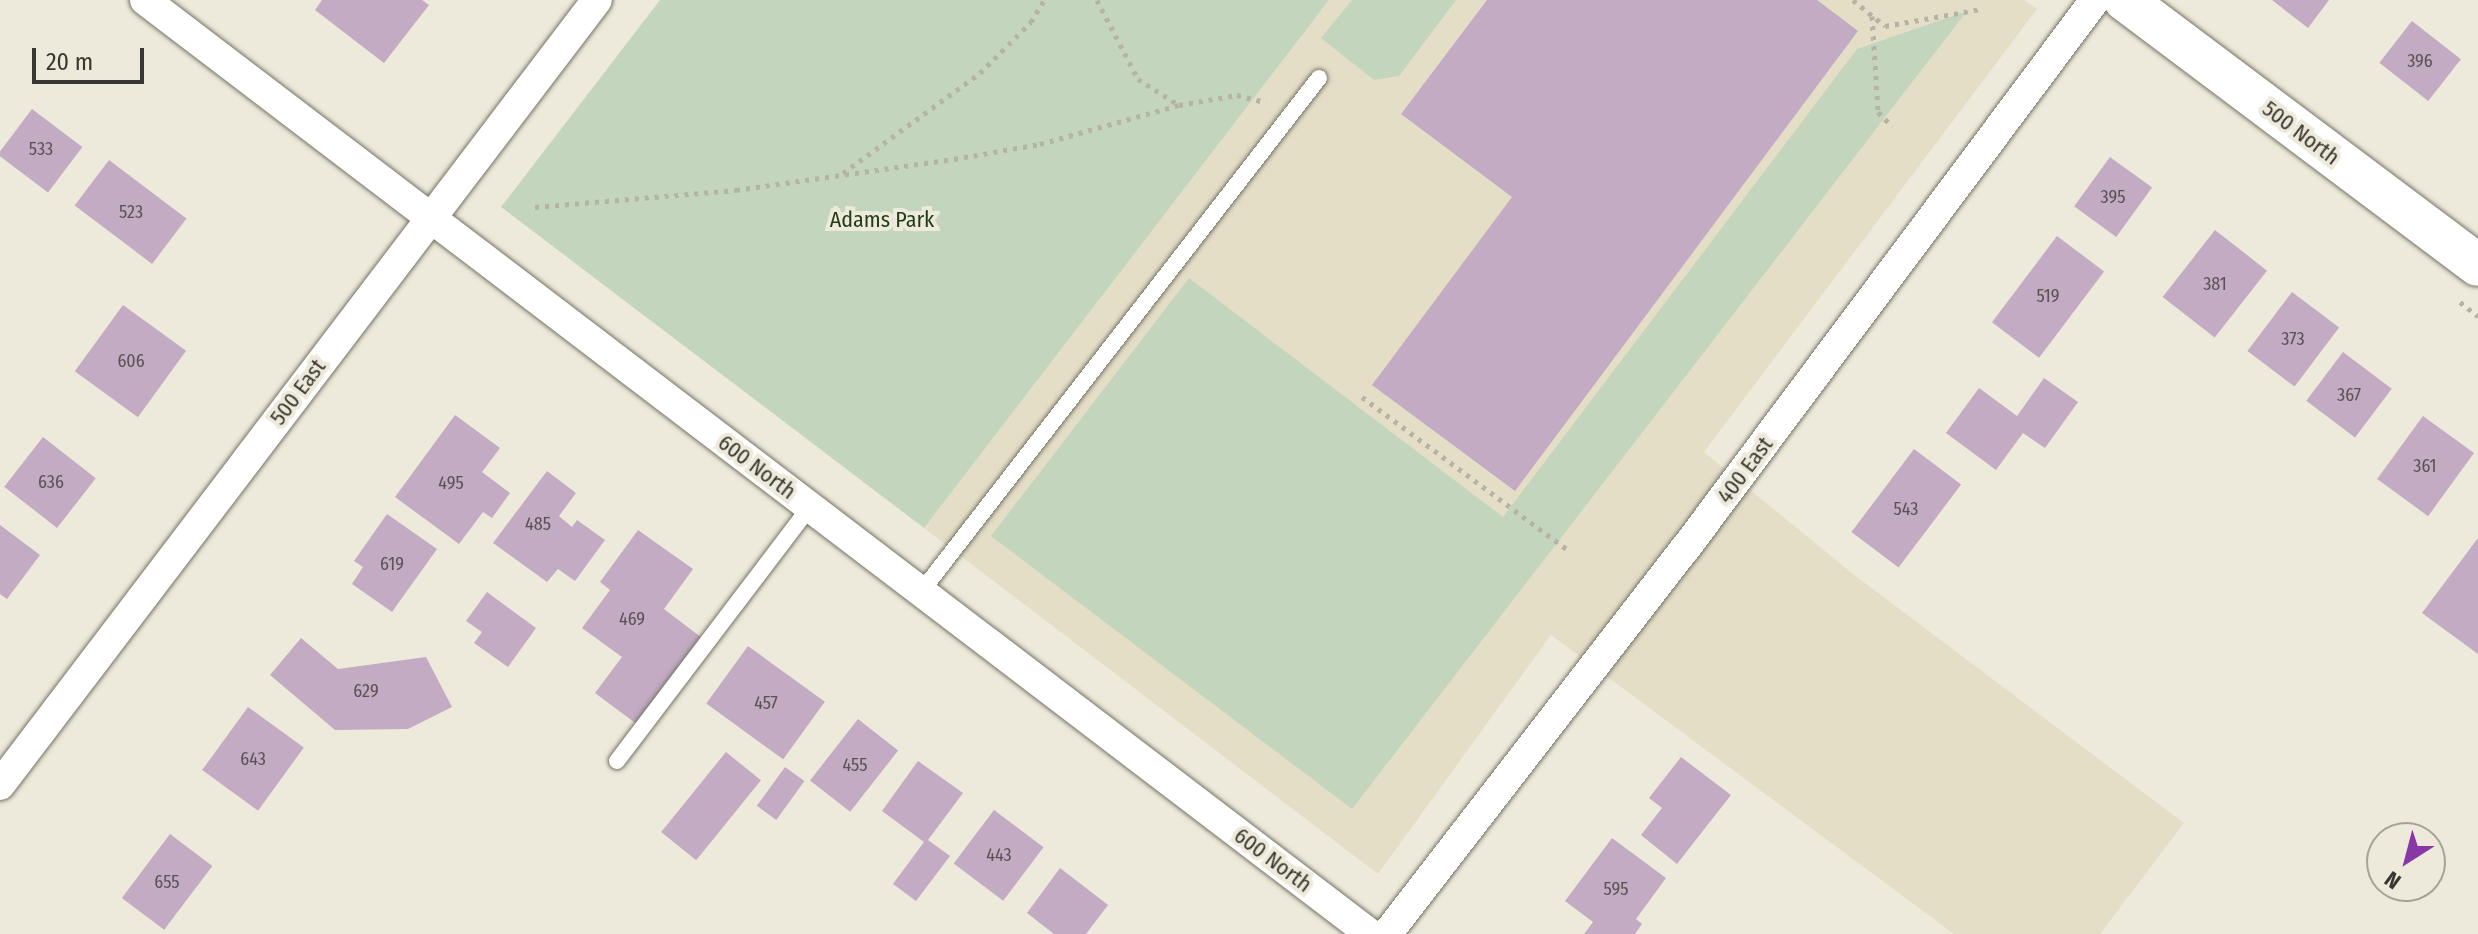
<!DOCTYPE html>
<style>
body{margin:0}
#map{position:relative;width:2478px;height:934px;overflow:hidden;background:#eeeadb;font-family:"Fira Sans Condensed",sans-serif}
div>[style]{position:absolute}
[style*='--x']{left:calc(var(--x)*1px);top:calc(var(--y)*1px);width:calc(var(--w)*1px);rotate:calc(var(--a)*1deg)}
.built>*{inset:0;background:#e4dec7}
.green>*{inset:0;background:#c4d5be}
.building>*{inset:0;background:#c2abc3;transform-origin:0 0}
.path>*{height:5px;margin-top:-2.5px;transform-origin:0;background:repeating-linear-gradient(90deg,#b5b2a6 0 4px,transparent 0 10px)}
.roads{filter:drop-shadow(0 0 2px #767365) drop-shadow(0 0 2px #767365)}
.lane>*{height:16px;margin:-8px;padding:0 8px;transform-origin:8px;border-radius:8px;background:#fff}
.street>*{height:30px;margin:-15px;padding:0 15px;transform-origin:15px;border-radius:15px;background:#fff}
.secondary>*{height:42px;margin:-21px;padding:0 21px;transform-origin:21px;border-radius:21px;background:#fff}
span{translate:-50% -50%;white-space:nowrap;text-align:center;line-height:1.15;-webkit-text-stroke:8px #eeeadb;paint-order:stroke}
.number-label{font-size:18px;color:#5a5355}
.number-label span{-webkit-text-stroke-width:0}
.street-label{font-size:22px;color:#383630}
.park-label{font-size:22px;color:#1f3c15}
.north{position:absolute;left:2366px;top:822px;width:80px;height:80px;box-sizing:border-box;background:#eeeadb;border:2px solid #a5a297;border-radius:50%;rotate:216deg;font-size:22px;font-weight:700;line-height:32px;text-align:center;color:#383630}
.north::after{content:'';display:block;margin:auto;width:28px;height:36px;background:#8937a6;clip-path:polygon(50% 0,100% 100%,50% 72%,0 100%)}
.scale{position:absolute;left:32px;top:48px;width:112px;height:36px;box-sizing:border-box;border:4px solid #383630;border-top:0;padding-left:10px;font-size:24px;line-height:28px;white-space:nowrap;color:#383630;-webkit-text-stroke:6px #eeeadb;paint-order:stroke}
</style>
<div id="map">
<div class="built">
<div style="clip-path:polygon(1329px 0,2025px 0,2037px 9px,1704px 452px,1853px 574px,2184px 823px,2100px 934px,1954px 934px,1551px 635px,1378px 874px,924px 528px)"></div>
</div>
<div class="green">
<div style="clip-path:polygon(660px 0,1329px 0,924px 528px,501px 207px)"></div>
<div style="clip-path:polygon(1352px 0,1456px 0,1399px 76px,1374px 80px,1321px 38px)"></div>
<div style="clip-path:polygon(1967px 11px,1352px 809px,991px 536px,1189px 278px,1503px 517px,1857px 49px)"></div>
</div>
<div class="building">
<div style="clip-path:polygon(322px 0,422px 0,429px 5px,384px 63px,315px 10px)"></div>
<div style="clip-path:polygon(1487px 0,1817px 0,1858px 31px,1515px 491px,1372px 385px,1512px 197px,1401px 114px)"></div>
<div style="clip-path:polygon(2272px 0,2329px 0,2308px 28px)"></div>
<div style="left:2412px;top:21px;width:62px;height:53px;rotate:38deg"></div>
<div style="left:32px;top:109px;width:63px;height:57px;rotate:37deg"></div>
<div style="left:2110px;top:157px;width:52px;height:61px;rotate:36deg"></div>
<div style="left:109px;top:160px;width:97px;height:57px;rotate:37deg"></div>
<div style="left:2215px;top:230px;width:66px;height:85px;rotate:38deg"></div>
<div style="left:2057px;top:236px;width:59px;height:108px;rotate:37deg"></div>
<div style="left:2292px;top:292px;width:59px;height:74px;rotate:37deg"></div>
<div style="left:123px;top:305px;width:78px;height:82px;rotate:36deg"></div>
<div style="left:2343px;top:352px;width:61px;height:61px;rotate:37deg"></div>
<div style="clip-path:polygon(2044px 378px,2078px 402px,2045px 448px,2023px 433px,1996px 470px,1946px 433px,1979px 388px,2017px 416px)"></div>
<div style="clip-path:polygon(455px 415px,500px 448px,482px 472px,510px 493px,492px 518px,483px 512px,459px 544px,395px 497px)"></div>
<div style="left:2423px;top:416px;width:63px;height:78px;rotate:36deg"></div>
<div style="left:43px;top:437px;width:67px;height:63px;rotate:38deg"></div>
<div style="left:1914px;top:449px;width:59px;height:104px;rotate:37deg"></div>
<div style="clip-path:polygon(547px 471px,576px 493px,559px 516px,572px 527px,577px 520px,605px 540px,575px 581px,558px 569px,547px 582px,493px 543px)"></div>
<div style="clip-path:polygon(387px 514px,437px 549px,392px 612px,352px 584px,363px 567px,354px 561px)"></div>
<div style="clip-path:polygon(0 525px,40px 555px,7px 599px,0 594px)"></div>
<div style="clip-path:polygon(638px 530px,693px 569px,664px 609px,702px 638px,638px 725px,595px 693px,622px 657px,582px 628px,610px 590px,600px 582px)"></div>
<div style="clip-path:polygon(2478px 538px,2478px 654px,2422px 613px)"></div>
<div style="clip-path:polygon(487px 592px,536px 628px,508px 667px,474px 643px,482px 632px,466px 621px)"></div>
<div style="clip-path:polygon(301px 638px,338px 669px,426px 657px,452px 707px,408px 729px,335px 730px,270px 675px)"></div>
<div style="left:748px;top:646px;width:95px;height:71px;rotate:36deg"></div>
<div style="left:248px;top:707px;width:69px;height:78px;rotate:36deg"></div>
<div style="left:858px;top:719px;width:51px;height:78px;rotate:38deg"></div>
<div style="left:726px;top:752px;width:45px;height:103px;rotate:39deg"></div>
<div style="clip-path:polygon(1681px 757px,1731px 795px,1677px 864px,1641px 835px,1662px 808px,1649px 798px)"></div>
<div style="clip-path:polygon(918px 761px,963px 793px,928px 840px,950px 856px,916px 901px,893px 884px,924px 842px,882px 811px)"></div>
<div style="left:785px;top:767px;width:24px;height:48px;rotate:36deg"></div>
<div style="left:994px;top:810px;width:62px;height:67px;rotate:37deg"></div>
<div style="left:170px;top:834px;width:53px;height:80px;rotate:37deg"></div>
<div style="clip-path:polygon(1612px 838px,1666px 878px,1636px 919px,1642px 924px,1635px 934px,1584px 934px,1593px 922px,1565px 901px)"></div>
<div style="clip-path:polygon(1060px 868px,1108px 905px,1086px 934px,1054px 934px,1027px 913px)"></div>
</div>
<div class="path">
<div style="--x:1097;--y:0;--w:89;--a:62.6"></div>
<div style="--x:1138;--y:79;--w:49;--a:32.4"></div>
<div style="--x:1853;--y:0;--w:41;--a:39.1"></div>
<div style="--x:1885;--y:26;--w:97;--a:-10"></div>
<div style="--x:1872;--y:16;--w:96;--a:86.4"></div>
<div style="--x:1878;--y:112;--w:20;--a:45"></div>
<div style="--x:843;--y:173;--w:170;--a:-36.1"></div>
<div style="--x:980;--y:73;--w:72;--a:-45"></div>
<div style="--x:1031;--y:22;--w:26;--a:-59"></div>
<div style="--x:535;--y:207;--w:202;--a:-4.8"></div>
<div style="--x:736;--y:190;--w:220;--a:-8.1"></div>
<div style="--x:954;--y:159;--w:87;--a:-9.9"></div>
<div style="--x:1040;--y:144;--w:144;--a:-15.7"></div>
<div style="--x:1179;--y:105;--w:59;--a:-9.8"></div>
<div style="--x:1237;--y:95;--w:30;--a:14"></div>
<div style="--x:2460;--y:302;--w:23;--a:38"></div>
<div style="--x:1362;--y:397;--w:258;--a:36.6"></div>
</div>
<div class="roads">
<div class="lane">
<div style="--x:921;--y:592;--w:650;--a:-52.25"></div>
<div style="--x:617;--y:761;--w:319;--a:-52.8"></div>
</div>
<div class="street">
<div style="--x:145;--y:0;--w:1540;--a:37.32"></div>
<div style="--x:0;--y:785;--w:986;--a:-52.75"></div>
<div style="--x:1387;--y:934;--w:487;--a:-52.3"></div>
<div style="--x:1685;--y:549;--w:685;--a:-53.25"></div>
</div>
<div class="secondary">
<div style="--x:2125;--y:0;--w:441;--a:36.9"></div>
</div>
</div>
<div class="number-label">
<span style="left:2420px;top:61px">396</span>
<span style="left:41px;top:149px">533</span>
<span style="left:2113px;top:197px">395</span>
<span style="left:131px;top:212px">523</span>
<span style="left:2215px;top:284px">381</span>
<span style="left:2048px;top:296px">519</span>
<span style="left:2293px;top:339px">373</span>
<span style="left:131px;top:361px">606</span>
<span style="left:2349px;top:395px">367</span>
<span style="left:2425px;top:466px">361</span>
<span style="left:51px;top:482px">636</span>
<span style="left:451px;top:483px">495</span>
<span style="left:1906px;top:509px">543</span>
<span style="left:538px;top:524px">485</span>
<span style="left:392px;top:564px">619</span>
<span style="left:632px;top:619px">469</span>
<span style="left:366px;top:691px">629</span>
<span style="left:766px;top:703px">457</span>
<span style="left:253px;top:759px">643</span>
<span style="left:855px;top:765px">455</span>
<span style="left:999px;top:855px">443</span>
<span style="left:167px;top:882px">655</span>
<span style="left:1616px;top:889px">595</span>
</div>
<div class="street-label">
<span style="left:2301px;top:133px;rotate:37deg">500 North</span>
<span style="left:298px;top:392px;rotate:-53deg">500 East</span>
<span style="left:757px;top:467px;rotate:37deg">600 North</span>
<span style="left:1745px;top:470px;rotate:-53deg">400 East</span>
<span style="left:1273px;top:860px;rotate:37deg">600 North</span>
</div>
<div class="park-label">
<span style="left:882px;top:220px">Adams Park</span>
</div>
<div class="north">N</div>
<div class="scale">20 m</div>
</div>
